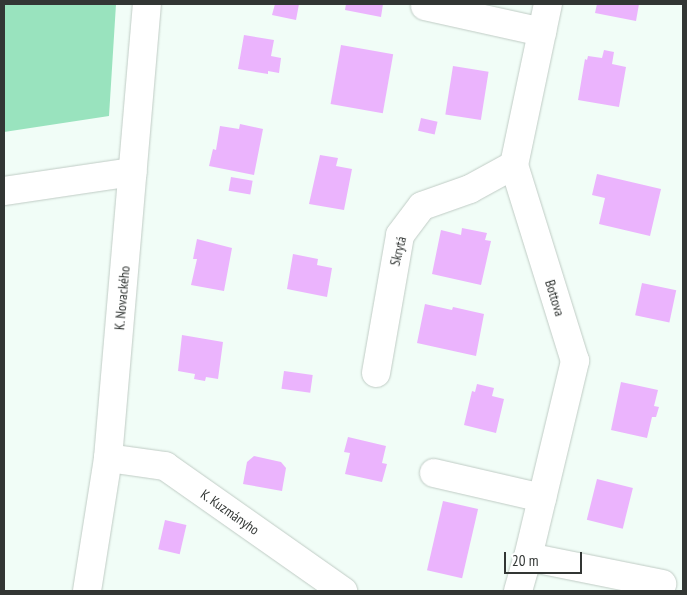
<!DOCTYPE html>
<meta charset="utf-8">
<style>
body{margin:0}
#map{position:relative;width:687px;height:595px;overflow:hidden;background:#f1fdf7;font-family:"PT Sans Narrow",sans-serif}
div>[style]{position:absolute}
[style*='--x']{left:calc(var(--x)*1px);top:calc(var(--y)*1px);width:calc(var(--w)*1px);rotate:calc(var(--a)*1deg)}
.green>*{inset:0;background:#99e3be}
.building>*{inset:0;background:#ebb4fd;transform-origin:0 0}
.roads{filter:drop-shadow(0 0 1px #c0ccc5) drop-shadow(0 0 1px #c0ccc5)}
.minor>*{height:28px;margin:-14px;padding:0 14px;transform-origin:14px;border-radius:14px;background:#fff}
span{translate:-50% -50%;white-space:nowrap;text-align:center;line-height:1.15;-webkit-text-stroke:4px #fff;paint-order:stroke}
.street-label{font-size:14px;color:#323634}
.frame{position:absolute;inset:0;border:5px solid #323634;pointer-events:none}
.scale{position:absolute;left:504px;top:552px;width:78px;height:22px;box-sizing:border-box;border:2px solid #323634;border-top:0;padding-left:6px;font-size:15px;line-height:18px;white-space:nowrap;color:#323634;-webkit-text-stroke:4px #fff;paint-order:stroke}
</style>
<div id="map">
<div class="green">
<div style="clip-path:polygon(4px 4px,116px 4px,109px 116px,4px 132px)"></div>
</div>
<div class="building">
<div style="clip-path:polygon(275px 4px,299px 4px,296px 20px,272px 15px)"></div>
<div style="clip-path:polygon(346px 4px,383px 4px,381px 17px,345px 10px)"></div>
<div style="clip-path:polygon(597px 4px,639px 4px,636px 21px,595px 13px)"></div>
<div style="clip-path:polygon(244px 35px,274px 40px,271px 56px,281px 58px,279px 73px,268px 71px,268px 74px,238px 69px)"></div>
<div style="left:341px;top:45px;width:53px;height:60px;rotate:10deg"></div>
<div style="clip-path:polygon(604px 50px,614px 52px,612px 64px,626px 67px,619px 107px,578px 100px,585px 59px,587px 60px,588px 56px,602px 58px)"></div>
<div style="left:453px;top:66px;width:36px;height:49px;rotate:9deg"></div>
<div style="left:421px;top:118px;width:17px;height:13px;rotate:13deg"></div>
<div style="clip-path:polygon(240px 124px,263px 129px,254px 175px,209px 166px,213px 149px,216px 150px,220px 126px,239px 129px)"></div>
<div style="clip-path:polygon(320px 155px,338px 158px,336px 166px,352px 169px,344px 210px,309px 204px)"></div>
<div style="clip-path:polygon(597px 174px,661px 189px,650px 236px,599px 224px,605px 198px,592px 195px)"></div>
<div style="left:231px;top:177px;width:22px;height:14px;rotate:10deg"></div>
<div style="clip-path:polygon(462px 228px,487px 233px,485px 240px,491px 241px,481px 285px,432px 274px,441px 230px,461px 235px)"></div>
<div style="clip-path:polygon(197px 239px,232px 248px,224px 291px,191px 285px,197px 259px,193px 259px)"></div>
<div style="clip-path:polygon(293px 254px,318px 259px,317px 265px,332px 268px,327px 297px,287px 289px)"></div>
<div style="left:642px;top:283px;width:35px;height:33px;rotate:12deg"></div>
<div style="clip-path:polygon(425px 304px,452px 310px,453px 307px,484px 314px,476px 356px,417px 343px)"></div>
<div style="clip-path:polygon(182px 335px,223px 342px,218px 379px,206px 377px,205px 381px,194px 379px,195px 374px,178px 371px)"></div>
<div style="left:284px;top:371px;width:29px;height:18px;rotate:8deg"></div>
<div style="clip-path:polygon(621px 382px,658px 390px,654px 406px,659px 407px,656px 417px,652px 417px,647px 438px,611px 430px)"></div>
<div style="clip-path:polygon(477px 384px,494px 388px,492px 396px,504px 399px,496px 433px,464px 425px,472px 391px,475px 392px)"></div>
<div style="clip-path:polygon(348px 437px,386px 446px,382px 463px,387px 464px,382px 482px,345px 474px,350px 453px,344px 452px)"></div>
<div style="clip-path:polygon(254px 456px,281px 462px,286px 468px,282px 491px,243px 484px,247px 462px)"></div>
<div style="left:597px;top:479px;width:37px;height:42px;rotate:14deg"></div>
<div style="left:443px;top:501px;width:36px;height:71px;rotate:13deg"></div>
<div style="left:165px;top:520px;width:22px;height:30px;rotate:13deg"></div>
</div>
<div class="roads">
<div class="minor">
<div style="--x:425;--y:6;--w:120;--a:12.5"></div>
<div style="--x:4;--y:191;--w:130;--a:-8.4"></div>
<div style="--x:376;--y:373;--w:140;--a:-80.1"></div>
<div style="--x:400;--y:235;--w:36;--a:-53"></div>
<div style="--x:422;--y:206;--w:51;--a:-19.5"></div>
<div style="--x:470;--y:189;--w:50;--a:-28.6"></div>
<div style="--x:108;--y:458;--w:58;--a:8"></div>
<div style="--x:165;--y:466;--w:218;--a:35.1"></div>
<div style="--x:434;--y:473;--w:111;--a:13"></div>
<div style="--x:528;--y:557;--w:137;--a:11.4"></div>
<div style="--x:87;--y:591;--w:135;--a:-81"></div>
<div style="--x:108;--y:458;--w:456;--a:-85.1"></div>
<div style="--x:518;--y:591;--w:35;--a:-74"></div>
<div style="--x:528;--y:557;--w:202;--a:-76.5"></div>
<div style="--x:575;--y:361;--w:205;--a:-107.3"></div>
<div style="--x:514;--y:165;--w:165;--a:-78.1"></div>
</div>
</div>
<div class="street-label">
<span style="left:398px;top:251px;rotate:-76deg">Skrytá</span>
<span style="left:122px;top:298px;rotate:-85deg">K. Novackého</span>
<span style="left:555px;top:298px;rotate:73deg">Bottova</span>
<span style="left:230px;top:512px;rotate:35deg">K. Kuzmányho</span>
</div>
<div class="frame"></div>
<div class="scale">20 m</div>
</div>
